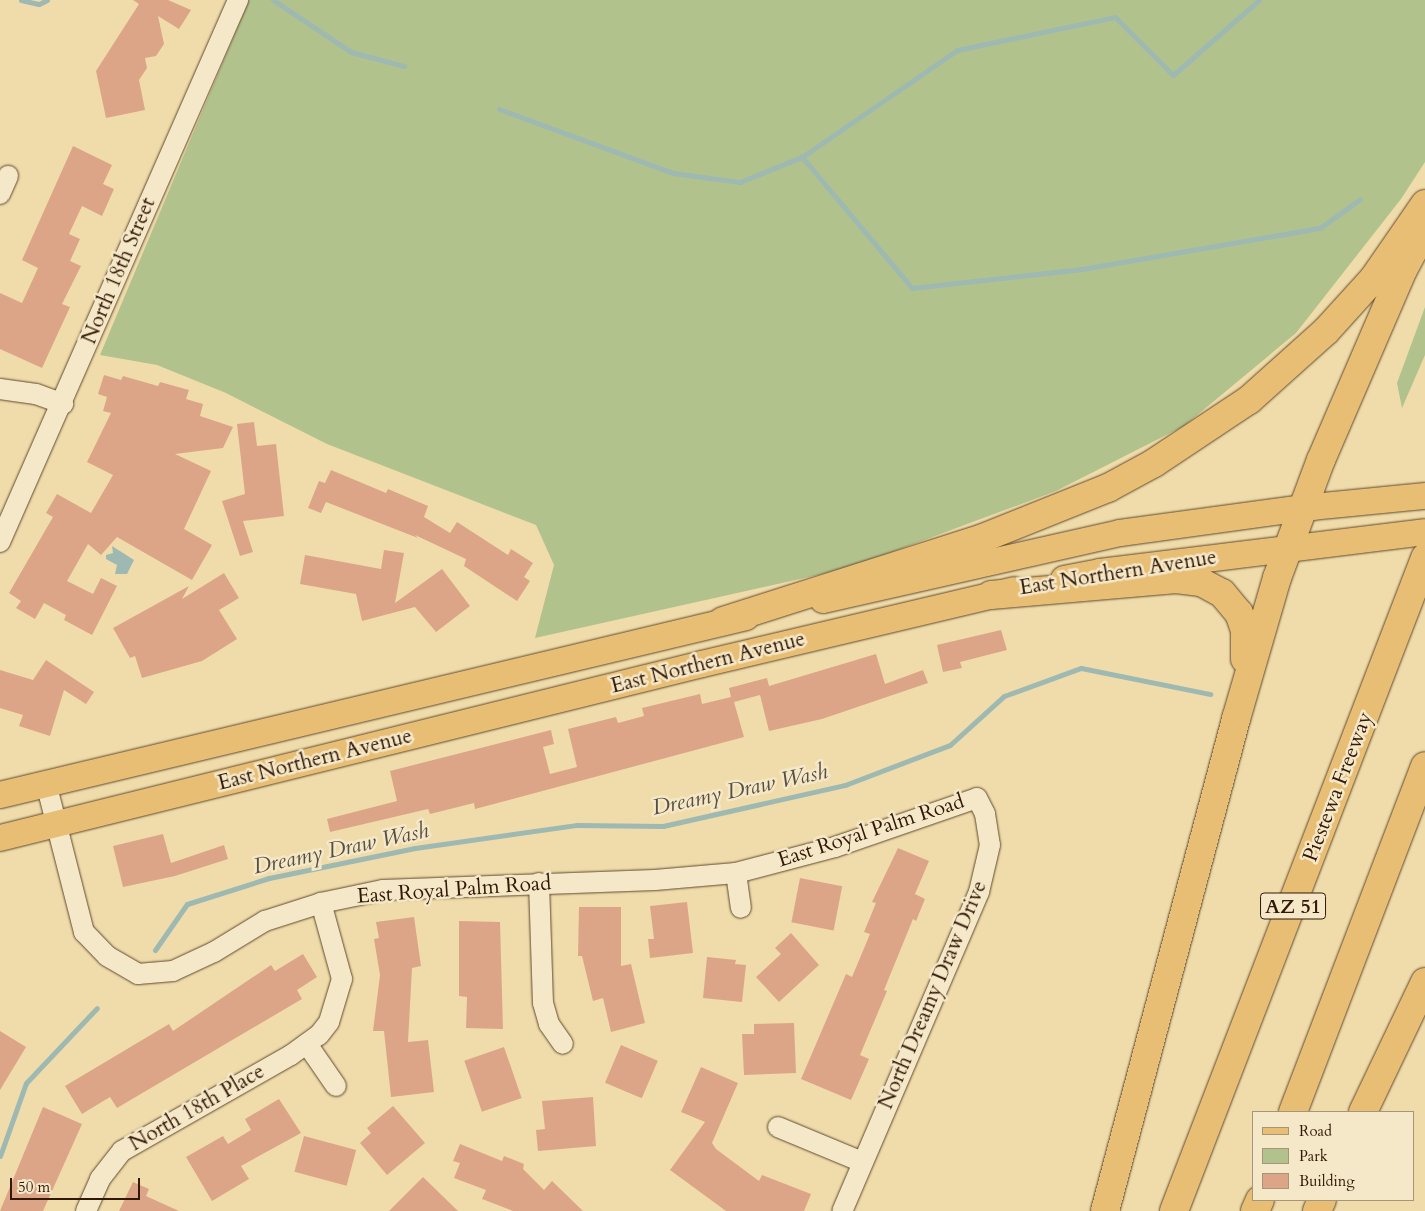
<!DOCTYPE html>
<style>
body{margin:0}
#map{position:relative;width:1425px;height:1211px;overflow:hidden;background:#efdcaa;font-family:Cardo,serif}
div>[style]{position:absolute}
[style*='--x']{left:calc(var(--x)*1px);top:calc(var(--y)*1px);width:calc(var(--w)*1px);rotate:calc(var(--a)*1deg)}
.green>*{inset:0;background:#b2c28d}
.water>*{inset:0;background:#9db9b2}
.stream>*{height:5px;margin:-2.5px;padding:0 2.5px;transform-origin:2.5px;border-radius:2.5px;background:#9db9b2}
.building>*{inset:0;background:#dda588;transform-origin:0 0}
.roads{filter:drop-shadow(0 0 1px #61492f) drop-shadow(0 0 1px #61492f)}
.minor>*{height:20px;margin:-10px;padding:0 10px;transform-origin:10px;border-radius:10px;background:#f5e8c8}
.major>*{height:26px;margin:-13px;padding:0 13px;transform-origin:13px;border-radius:13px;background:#e8be75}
.highway>*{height:28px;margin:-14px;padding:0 14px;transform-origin:14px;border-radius:14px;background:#e8be75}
span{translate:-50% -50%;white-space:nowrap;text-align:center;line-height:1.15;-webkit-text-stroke:5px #f5e8c8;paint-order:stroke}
.shield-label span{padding:1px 4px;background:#f5e8c8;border:1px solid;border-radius:4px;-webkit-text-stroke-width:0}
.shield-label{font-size:20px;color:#321806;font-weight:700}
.street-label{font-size:21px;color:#321806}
.water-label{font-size:22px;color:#575042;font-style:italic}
.legend{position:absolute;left:1252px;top:1111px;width:162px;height:90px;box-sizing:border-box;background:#f5e8c8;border:1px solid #a7957a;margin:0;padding:6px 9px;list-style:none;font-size:15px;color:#321806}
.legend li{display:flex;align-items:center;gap:10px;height:25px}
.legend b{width:25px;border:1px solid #a7957a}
.scale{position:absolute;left:10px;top:1178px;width:130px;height:22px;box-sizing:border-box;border:2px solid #321806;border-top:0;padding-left:6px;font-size:15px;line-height:18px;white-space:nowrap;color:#321806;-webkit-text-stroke:4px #f5e8c8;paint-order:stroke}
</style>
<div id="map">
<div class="green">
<div style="clip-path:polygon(249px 0,1425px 0,1425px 162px,1401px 199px,1296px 333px,1184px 426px,1056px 491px,849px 568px,535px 638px,554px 565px,536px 525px,327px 444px,226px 393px,157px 365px,100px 355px)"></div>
<div style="clip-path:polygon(1425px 307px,1425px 355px,1402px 408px,1397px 383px)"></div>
</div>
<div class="water">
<div style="clip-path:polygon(112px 546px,134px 560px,127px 574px,115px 574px,117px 565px,106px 559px,106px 555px,113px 553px)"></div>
</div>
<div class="stream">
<div style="--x:21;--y:0;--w:18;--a:13"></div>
<div style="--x:39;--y:4;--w:9;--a:-27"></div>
<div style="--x:273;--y:0;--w:94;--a:33.7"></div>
<div style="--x:351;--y:52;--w:55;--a:14.8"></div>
<div style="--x:499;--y:109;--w:185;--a:20.2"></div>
<div style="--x:673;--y:173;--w:68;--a:7.7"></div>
<div style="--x:740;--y:182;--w:67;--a:-22"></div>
<div style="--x:802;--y:157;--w:188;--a:-34.6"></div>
<div style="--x:957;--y:50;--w:161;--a:-11.8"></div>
<div style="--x:1115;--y:17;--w:82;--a:45"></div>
<div style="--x:1173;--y:75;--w:114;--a:-41.1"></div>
<div style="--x:802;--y:157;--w:171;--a:50"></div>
<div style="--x:912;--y:288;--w:171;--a:-6.4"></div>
<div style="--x:1082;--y:269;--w:242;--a:-9.8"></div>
<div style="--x:1320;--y:228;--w:49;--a:-35.9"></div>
<div style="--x:155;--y:950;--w:56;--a:-55.2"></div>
<div style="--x:187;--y:904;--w:86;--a:-17.6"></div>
<div style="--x:269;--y:878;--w:149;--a:-11.6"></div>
<div style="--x:415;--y:848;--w:164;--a:-8.1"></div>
<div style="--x:577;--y:825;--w:86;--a:0.7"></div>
<div style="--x:663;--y:826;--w:187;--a:-12.7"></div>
<div style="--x:845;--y:785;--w:112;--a:-20.9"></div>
<div style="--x:950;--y:745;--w:73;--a:-42.2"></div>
<div style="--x:1004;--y:696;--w:82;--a:-20"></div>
<div style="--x:1081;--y:668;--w:132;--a:11.4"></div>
<div style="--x:0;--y:1156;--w:77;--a:-70.4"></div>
<div style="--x:26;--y:1083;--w:103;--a:-46.6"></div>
</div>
<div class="building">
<div style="clip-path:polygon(133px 0,168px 0,191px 10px,179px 29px,158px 16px,164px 44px,156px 56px,145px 58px,147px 68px,139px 80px,145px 110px,106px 118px,96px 71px,139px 4px)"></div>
<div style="clip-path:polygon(73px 146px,112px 165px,103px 184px,114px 189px,102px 216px,82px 206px,69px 234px,80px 239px,70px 261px,81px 266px,62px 304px,70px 307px,42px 368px,0 349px,0 293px,22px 303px,38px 268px,22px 260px)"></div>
<div style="clip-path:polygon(104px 375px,121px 380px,123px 376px,158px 386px,160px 382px,189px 390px,186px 399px,203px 404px,200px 416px,233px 427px,223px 448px,175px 454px,211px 471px,184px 529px,212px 545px,192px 580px,117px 537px,101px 555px,88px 544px,67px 581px,93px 594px,101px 578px,117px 586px,92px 635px,64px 620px,66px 615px,44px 603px,35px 619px,16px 608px,21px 601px,9px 593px,53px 517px,46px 513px,57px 494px,91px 513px,113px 475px,87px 462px,111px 413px,103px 411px,107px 397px,98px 394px)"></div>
<div style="clip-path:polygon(254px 422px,257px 446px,276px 444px,284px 516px,243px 521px,253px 552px,240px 556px,222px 501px,245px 494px,237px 424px)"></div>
<div style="clip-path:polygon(331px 470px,386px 493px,388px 489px,428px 506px,424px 517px,450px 533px,457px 522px,508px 555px,511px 549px,533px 563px,524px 577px,530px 581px,517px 601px,464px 566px,466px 559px,415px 535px,418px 538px,326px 502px,321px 513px,308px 508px,319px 481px,325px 483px)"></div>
<div style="clip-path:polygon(384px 550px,404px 553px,395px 603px,442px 569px,470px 606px,436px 632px,415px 607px,362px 621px,356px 594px,300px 584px,305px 555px,381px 569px)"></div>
<div style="clip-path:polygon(224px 573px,239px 598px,219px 610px,237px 639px,202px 661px,142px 678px,135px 656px,130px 658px,113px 628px,189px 586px,182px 599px)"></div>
<div style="clip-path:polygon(1001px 630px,1007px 650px,960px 662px,962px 668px,943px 672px,937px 645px)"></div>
<div style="clip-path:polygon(876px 654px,885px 684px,923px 670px,928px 683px,822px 719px,769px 731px,760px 695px,734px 702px,744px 737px,475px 809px,474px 803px,430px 814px,428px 809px,330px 832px,327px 819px,397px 801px,390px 771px,551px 730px,554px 744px,543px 747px,550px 774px,577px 767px,568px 729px,616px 717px,618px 723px,644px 716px,642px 708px,700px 694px,702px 704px,731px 697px,729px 688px,767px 678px,769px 686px)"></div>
<div style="clip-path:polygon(46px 660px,94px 692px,86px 704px,64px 690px,50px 736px,19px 726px,23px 715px,0 708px,0 670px,33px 680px)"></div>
<div style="clip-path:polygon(163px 834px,171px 863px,224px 845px,228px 859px,175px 876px,123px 887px,113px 846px)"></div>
<div style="clip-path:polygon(898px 848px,929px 861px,915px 894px,925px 899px,916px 921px,913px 919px,884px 990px,887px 991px,860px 1055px,869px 1059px,851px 1100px,801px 1079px,846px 974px,852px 977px,870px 934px,864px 932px,876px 903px,872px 902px)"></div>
<div style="left:800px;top:878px;width:43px;height:45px;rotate:11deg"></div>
<div style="clip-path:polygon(687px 902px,693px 953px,650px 958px,648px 939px,654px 939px,650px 906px)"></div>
<div style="clip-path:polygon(579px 907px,621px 907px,621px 966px,631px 964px,645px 1023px,611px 1032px,603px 998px,593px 1001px,582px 956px,578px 956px)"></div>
<div style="clip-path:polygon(414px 917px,421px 966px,412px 968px,408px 1042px,428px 1040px,434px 1092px,391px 1097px,384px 1031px,373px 1031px,380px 975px,374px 939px,379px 938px,376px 922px)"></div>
<div style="clip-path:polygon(459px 921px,500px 922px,503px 1029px,466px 1028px,467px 997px,459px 996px)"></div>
<div style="clip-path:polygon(791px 933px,819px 965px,779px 1002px,756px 977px,781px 954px,775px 948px)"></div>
<div style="clip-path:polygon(303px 954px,317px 977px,297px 990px,302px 999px,117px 1108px,110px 1097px,82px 1114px,65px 1086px,169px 1024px,173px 1031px,271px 965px,275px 971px)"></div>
<div style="clip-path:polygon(707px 957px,736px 960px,735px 964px,746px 965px,742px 1002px,703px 998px)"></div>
<div style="clip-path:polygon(794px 1023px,796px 1073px,744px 1075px,742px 1034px,754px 1034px,754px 1024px)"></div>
<div style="clip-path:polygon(0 1031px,26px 1047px,0 1090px)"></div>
<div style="left:621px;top:1045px;width:40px;height:41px;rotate:23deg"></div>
<div style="left:504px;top:1047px;width:54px;height:42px;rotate:71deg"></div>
<div style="clip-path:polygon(701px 1067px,738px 1083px,712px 1143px,716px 1149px,759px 1181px,762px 1175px,811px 1194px,804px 1211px,726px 1211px,670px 1170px,705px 1122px,681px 1112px)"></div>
<div style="clip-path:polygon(593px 1097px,596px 1146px,538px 1151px,536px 1130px,545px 1129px,542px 1101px)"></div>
<div style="clip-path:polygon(279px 1099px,301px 1133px,241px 1166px,249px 1179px,212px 1201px,186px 1157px,223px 1136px,228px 1144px,251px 1130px,245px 1119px)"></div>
<div style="clip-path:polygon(393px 1106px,425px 1143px,387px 1175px,360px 1143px,371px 1133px,367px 1128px)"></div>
<div style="clip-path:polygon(43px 1107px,82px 1124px,43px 1211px,0 1211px)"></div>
<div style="left:304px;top:1136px;width:54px;height:37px;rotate:15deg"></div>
<div style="clip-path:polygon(460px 1144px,502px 1161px,504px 1156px,524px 1164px,523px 1169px,544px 1190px,552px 1181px,583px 1211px,513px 1211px,482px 1199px,486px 1190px,454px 1178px,460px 1163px,453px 1161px)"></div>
<div style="clip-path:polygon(423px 1177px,458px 1211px,389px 1211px)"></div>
<div style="clip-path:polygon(133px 1182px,149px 1189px,146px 1196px,179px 1211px,119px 1211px)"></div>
</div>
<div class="roads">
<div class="minor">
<div style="--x:0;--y:194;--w:20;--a:-66"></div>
<div style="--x:0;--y:389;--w:36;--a:8"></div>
<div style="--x:36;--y:394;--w:29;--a:20"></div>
<div style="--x:0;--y:542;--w:592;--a:-66.29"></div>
<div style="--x:47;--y:787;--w:150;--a:75.7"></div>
<div style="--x:84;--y:932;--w:33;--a:46"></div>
<div style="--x:107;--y:956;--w:36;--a:30"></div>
<div style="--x:138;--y:974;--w:35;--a:-5"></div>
<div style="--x:173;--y:971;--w:45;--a:-24.9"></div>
<div style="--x:214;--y:952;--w:60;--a:-31.3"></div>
<div style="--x:265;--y:921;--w:59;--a:-17.8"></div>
<div style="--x:321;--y:903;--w:63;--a:-11.8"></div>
<div style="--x:383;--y:890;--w:272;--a:-2.1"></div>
<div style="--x:655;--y:880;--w:81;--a:-4.9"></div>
<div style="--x:736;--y:873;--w:102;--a:-14.7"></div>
<div style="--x:835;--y:847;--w:150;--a:-19"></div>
<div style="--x:977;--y:798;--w:18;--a:63"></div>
<div style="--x:985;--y:814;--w:31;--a:81"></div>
<div style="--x:990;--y:845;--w:48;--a:103.2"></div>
<div style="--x:979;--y:892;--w:347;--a:113.2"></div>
<div style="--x:736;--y:873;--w:35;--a:82"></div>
<div style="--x:539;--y:883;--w:120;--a:88.1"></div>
<div style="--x:543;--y:1003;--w:22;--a:74"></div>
<div style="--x:549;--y:1024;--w:24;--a:55"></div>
<div style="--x:307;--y:1044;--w:51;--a:55.4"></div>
<div style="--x:778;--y:1127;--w:91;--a:22.6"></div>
<div style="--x:86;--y:1211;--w:35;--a:-66"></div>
<div style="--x:100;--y:1179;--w:36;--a:-52"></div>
<div style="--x:122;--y:1151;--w:194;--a:-29.6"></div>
<div style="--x:291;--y:1055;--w:34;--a:-36"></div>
<div style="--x:319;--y:1035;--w:16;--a:-52"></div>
<div style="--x:329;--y:1022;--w:45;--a:-73.2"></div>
<div style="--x:342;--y:979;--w:79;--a:-105.4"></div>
</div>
<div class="major">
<div style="--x:1064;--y:579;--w:37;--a:-11"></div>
<div style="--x:1100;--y:572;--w:327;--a:-7"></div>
<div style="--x:823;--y:600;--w:304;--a:-12.7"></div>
<div style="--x:1120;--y:533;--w:184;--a:-7.8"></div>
<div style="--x:1302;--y:508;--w:124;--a:-5.6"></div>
<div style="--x:0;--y:795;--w:767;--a:-13.42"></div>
<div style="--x:0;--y:838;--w:723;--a:-13.92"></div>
<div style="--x:702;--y:664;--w:321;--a:-13.3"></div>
</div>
<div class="highway">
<div style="--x:991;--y:595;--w:186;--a:-4.9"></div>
<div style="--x:1176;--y:579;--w:25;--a:7"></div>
<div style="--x:1201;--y:582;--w:24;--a:28"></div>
<div style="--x:1222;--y:593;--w:26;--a:50"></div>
<div style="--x:1239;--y:613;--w:18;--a:71"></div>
<div style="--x:1245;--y:630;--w:29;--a:90"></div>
<div style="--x:723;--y:621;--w:273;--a:-17.7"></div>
<div style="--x:983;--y:538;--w:135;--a:-21.8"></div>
<div style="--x:1108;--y:488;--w:52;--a:-28.5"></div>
<div style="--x:1154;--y:463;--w:114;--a:-33.6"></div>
<div style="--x:1249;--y:400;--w:103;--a:-41.9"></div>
<div style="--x:1326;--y:331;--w:72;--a:-47.8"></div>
<div style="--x:1374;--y:278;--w:90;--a:-55.4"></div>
<div style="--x:1293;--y:1112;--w:370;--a:-69.1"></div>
<div style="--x:1363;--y:1112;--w:144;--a:-64.5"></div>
<div style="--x:1105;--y:1211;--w:509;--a:-75.09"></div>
<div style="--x:1236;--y:719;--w:147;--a:-73.8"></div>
<div style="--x:1277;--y:578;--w:126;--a:-69.6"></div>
<div style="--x:1321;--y:460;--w:207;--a:-66.7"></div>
<div style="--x:1403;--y:270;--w:47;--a:-61.8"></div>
<div style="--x:1174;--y:1211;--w:700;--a:-68.97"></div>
<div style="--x:1255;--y:1211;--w:12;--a:-66"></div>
<div style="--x:1317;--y:1211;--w:12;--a:-66"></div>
</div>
</div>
<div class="shield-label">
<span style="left:1293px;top:906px">AZ 51</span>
</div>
<div class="street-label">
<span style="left:119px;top:271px;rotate:-67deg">North 18th Street</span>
<span style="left:1118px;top:573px;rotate:-9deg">East Northern Avenue</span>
<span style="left:708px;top:663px;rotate:-14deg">East Northern Avenue</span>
<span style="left:315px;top:760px;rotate:-14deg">East Northern Avenue</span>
<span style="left:1338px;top:787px;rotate:-69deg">Piestewa Freeway</span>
<span style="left:871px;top:831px;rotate:-18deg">East Royal Palm Road</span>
<span style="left:454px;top:890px;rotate:-4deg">East Royal Palm Road</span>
<span style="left:933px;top:995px;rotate:-67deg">North Dreamy Draw Drive</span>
<span style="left:197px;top:1108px;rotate:-30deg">North 18th Place</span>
</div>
<div class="water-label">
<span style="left:740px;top:790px;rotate:-12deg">Dreamy Draw Wash</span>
<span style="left:341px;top:849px;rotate:-12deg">Dreamy Draw Wash</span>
</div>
<ul class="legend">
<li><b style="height:6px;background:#e8be75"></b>Road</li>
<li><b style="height:14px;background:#b2c28d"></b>Park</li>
<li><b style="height:14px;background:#dda588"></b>Building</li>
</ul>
<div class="scale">50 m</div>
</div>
